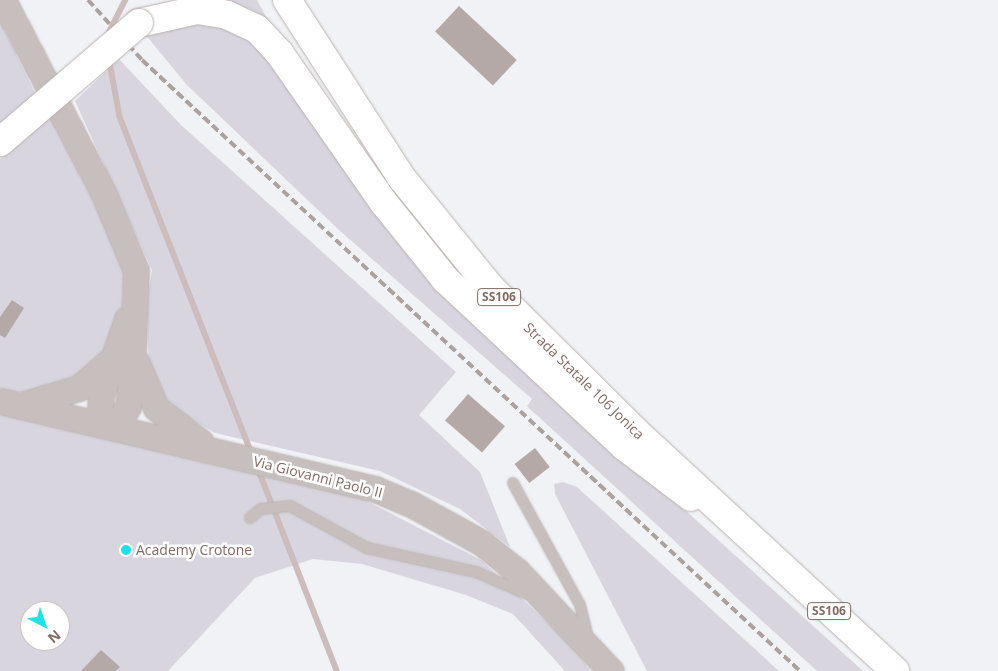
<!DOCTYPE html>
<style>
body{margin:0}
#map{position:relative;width:998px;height:671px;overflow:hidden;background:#f1f2f5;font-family:"Open Sans",sans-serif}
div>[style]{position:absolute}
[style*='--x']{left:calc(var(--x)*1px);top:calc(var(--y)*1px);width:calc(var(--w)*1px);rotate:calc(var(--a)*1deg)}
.green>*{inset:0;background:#d8d5df}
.stream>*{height:5.5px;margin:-2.75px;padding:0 2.75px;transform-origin:2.75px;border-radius:2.75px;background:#ccbcbb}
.building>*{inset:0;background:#b4a9a6;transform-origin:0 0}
.roads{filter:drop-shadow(0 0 1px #bab2b0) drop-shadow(0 0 1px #bab2b0)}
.service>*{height:10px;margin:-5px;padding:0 5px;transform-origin:5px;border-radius:5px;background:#c6bfbd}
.tertiary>*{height:25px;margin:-12.5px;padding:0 12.5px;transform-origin:12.5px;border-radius:12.5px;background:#c6bfbd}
.secondary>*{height:28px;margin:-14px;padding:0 14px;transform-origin:14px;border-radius:14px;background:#fff}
.primary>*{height:28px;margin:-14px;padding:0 14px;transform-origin:14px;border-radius:14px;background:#fff}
.rail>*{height:4px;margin-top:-2px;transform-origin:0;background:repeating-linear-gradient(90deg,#aba29e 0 8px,transparent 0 12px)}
.bridges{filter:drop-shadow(0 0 1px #bab2b0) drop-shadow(0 0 1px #bab2b0)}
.secondary-bridge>*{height:28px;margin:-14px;padding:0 14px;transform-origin:14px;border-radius:14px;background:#fff}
.dots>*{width:14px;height:14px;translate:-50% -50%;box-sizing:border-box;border:2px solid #fff;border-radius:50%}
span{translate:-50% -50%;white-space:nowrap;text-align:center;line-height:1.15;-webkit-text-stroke:5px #fff;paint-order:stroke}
.shield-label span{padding:1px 4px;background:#fff;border:1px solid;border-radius:4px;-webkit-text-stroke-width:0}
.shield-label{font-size:12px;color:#836b63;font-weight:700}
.street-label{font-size:14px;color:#836b63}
.poi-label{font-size:14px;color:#836b63}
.left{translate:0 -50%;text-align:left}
.north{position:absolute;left:20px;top:601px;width:50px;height:50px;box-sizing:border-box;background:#fff;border:1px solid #cdc4c1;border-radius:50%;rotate:139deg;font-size:14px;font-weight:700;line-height:20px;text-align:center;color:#836b63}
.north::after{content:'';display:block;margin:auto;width:18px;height:22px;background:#1de3e9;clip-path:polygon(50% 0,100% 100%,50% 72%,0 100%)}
</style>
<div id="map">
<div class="green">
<div style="clip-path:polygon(218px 0,257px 0,275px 33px)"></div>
<div style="clip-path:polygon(203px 19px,254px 40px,517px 358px,863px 671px,817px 671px,531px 410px,527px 406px,532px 399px,339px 230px,187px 85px,144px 33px)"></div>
<div style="clip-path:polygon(0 21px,35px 93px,0 126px)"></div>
<div style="clip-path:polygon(119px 59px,181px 125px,456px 372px,419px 415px,480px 472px,510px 547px,460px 509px,380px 471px,215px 433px,174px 409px,157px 389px,149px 371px,147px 301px,152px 270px,75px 101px)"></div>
<div style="clip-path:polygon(53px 114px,127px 273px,125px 300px,108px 348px,77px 375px,34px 392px,10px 392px,0 388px,0 159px)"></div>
<div style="clip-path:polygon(evenodd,0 413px,359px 497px,481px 560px,570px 644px,591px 671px,565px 671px,513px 614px,466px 595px,362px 564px,313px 559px,255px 578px,168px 671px,0 671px,0 413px,30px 611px,60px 611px,60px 641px,30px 641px,30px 611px)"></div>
<div style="clip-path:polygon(563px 482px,577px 487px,779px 671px,647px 671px,555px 494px,554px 484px)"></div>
</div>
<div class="stream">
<div style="--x:108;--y:34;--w:38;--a:-63"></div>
<div style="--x:109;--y:57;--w:61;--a:79.6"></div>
<div style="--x:120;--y:117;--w:360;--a:68.6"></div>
<div style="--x:258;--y:468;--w:218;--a:68.7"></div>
</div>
<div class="building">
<div style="left:459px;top:6px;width:79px;height:35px;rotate:43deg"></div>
<div style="clip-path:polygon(12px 300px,24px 308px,5px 338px,0 335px,0 317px)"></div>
<div style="left:468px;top:394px;width:49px;height:35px;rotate:41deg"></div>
<div style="left:535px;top:448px;width:24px;height:26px;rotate:52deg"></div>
<div style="clip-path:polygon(101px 650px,120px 667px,116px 671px,81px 671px)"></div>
</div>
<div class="roads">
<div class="service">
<div style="--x:513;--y:483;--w:139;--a:61.2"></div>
<div style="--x:580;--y:605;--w:33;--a:76"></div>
<div style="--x:250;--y:518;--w:14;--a:-39"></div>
<div style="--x:261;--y:509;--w:29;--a:-6"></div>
<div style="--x:290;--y:506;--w:88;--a:28.6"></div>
<div style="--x:367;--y:548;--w:112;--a:12.4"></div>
<div style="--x:476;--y:572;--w:58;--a:23.5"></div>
</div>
<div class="tertiary">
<div style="--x:3;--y:0;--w:216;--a:62.5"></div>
<div style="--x:103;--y:192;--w:85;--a:67.1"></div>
<div style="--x:136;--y:270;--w:107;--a:92.1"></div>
<div style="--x:132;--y:377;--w:30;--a:98"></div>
<div style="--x:128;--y:407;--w:25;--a:124"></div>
<div style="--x:136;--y:361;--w:51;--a:66.9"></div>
<div style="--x:156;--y:408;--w:56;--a:37.1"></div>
<div style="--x:0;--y:401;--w:385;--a:13.2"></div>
<div style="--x:375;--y:489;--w:41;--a:22.8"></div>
<div style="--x:413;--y:505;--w:79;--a:28.8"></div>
<div style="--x:482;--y:543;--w:45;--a:38.7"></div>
<div style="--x:517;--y:571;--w:137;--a:46.8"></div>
<div style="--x:25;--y:404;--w:56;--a:-16.5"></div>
<div style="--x:79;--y:388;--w:43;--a:-41.2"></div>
<div style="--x:99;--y:424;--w:29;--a:-86"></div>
<div style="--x:101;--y:395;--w:80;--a:-71.1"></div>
</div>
<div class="secondary">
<div style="--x:139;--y:23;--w:59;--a:-12.6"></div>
<div style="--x:197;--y:10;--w:30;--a:9"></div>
<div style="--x:227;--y:15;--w:33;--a:25"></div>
<div style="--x:257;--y:29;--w:34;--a:47"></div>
<div style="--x:280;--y:54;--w:182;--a:55.1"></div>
<div style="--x:384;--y:203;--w:97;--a:51.2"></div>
<div style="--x:445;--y:279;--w:245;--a:43"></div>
<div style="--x:624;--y:446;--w:84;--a:37.3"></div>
</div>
<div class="primary">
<div style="--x:287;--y:0;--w:211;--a:57.2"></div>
<div style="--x:401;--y:177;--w:140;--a:51.1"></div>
<div style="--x:489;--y:286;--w:206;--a:44.8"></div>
<div style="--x:635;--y:431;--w:354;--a:42.7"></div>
</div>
</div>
<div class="rail">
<div style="--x:88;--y:0;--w:81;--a:48"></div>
<div style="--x:142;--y:60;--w:898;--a:42.88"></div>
</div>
<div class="bridges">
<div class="secondary-bridge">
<div style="--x:0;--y:142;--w:183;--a:-40.6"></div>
</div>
</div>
<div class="dots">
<div style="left:126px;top:550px;background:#1de3e9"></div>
</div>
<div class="shield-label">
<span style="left:499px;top:297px">SS106</span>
<span style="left:829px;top:611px">SS106</span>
</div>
<div class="street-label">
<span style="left:584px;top:381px;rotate:44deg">Strada Statale 106 Jonica</span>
<span style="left:318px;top:477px;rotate:14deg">Via Giovanni Paolo II</span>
</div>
<div class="poi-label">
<span class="left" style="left:136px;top:550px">Academy Crotone</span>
</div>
<div class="north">N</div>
</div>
